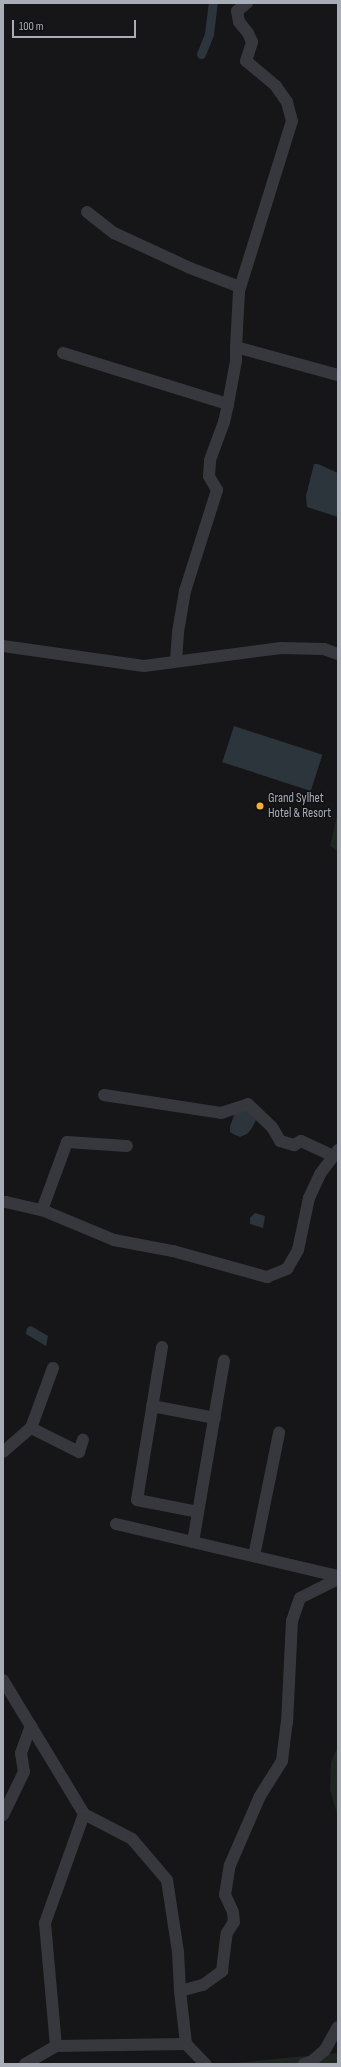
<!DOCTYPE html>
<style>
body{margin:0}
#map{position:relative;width:341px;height:2067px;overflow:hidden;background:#161618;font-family:"Sofia Sans Condensed",sans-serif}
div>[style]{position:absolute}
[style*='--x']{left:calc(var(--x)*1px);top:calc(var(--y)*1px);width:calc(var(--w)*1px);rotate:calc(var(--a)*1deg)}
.green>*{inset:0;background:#1e261f}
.water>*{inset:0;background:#2c353c;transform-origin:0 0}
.canal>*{height:9px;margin:-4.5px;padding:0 4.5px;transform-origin:4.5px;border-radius:4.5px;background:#2c353c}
.minor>*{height:12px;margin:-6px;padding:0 6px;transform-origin:6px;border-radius:6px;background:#37383d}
.dots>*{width:11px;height:11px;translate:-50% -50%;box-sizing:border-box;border:2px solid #111113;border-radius:50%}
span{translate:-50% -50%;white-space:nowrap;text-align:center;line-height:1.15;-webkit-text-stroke:3px #111113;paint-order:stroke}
.poi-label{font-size:13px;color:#a8adb8}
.left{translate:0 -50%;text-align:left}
.frame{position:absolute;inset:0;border:4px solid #a8adb8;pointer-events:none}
.scale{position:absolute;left:12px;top:20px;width:124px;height:18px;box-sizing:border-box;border:2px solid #a8adb8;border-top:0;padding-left:5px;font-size:12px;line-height:14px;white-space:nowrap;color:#a8adb8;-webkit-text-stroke:3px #111113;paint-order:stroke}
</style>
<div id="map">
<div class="green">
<div style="clip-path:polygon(338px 811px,338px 851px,330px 846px)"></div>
<div style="clip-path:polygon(338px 1746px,338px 1817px,330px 1790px,331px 1762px)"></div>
<div style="clip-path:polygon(338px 2053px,338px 2064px,224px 2064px)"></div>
</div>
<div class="water">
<div style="clip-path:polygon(314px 464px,318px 464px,338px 473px,338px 517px,307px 507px,306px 496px)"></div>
<div style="left:234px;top:726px;width:93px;height:38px;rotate:18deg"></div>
<div style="clip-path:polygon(248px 1108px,256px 1113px,256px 1120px,252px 1128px,247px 1134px,240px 1137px,233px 1134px,230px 1132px,230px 1126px,235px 1113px)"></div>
<div style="clip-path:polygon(255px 1213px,265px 1216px,263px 1228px,250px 1224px,250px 1218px)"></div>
<div style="clip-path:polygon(31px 1326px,48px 1336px,46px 1346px,26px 1334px,27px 1328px)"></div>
</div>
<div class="canal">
<div style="--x:201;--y:54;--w:22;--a:-68"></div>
<div style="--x:209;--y:34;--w:31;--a:-83"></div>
</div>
<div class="minor">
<div style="--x:87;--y:212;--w:34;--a:38"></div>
<div style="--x:114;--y:233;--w:84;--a:24.7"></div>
<div style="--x:190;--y:268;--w:53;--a:20.8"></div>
<div style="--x:236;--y:347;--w:56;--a:-86.9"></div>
<div style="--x:239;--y:291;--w:178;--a:-72.7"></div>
<div style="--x:292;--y:121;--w:20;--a:-105"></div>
<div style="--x:287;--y:102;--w:19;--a:-125"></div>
<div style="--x:276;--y:86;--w:39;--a:-140"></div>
<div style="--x:246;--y:61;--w:20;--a:-72"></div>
<div style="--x:252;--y:42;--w:10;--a:-114"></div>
<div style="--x:248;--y:33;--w:14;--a:-129"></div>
<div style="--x:239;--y:22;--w:11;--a:-100"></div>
<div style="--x:237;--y:11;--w:13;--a:-39"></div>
<div style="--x:63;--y:353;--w:173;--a:17.2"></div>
<div style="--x:3;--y:646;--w:142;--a:8.1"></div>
<div style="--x:144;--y:666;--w:138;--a:-7.5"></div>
<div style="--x:281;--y:648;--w:43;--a:1.3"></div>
<div style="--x:324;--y:649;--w:15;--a:20"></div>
<div style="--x:176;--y:661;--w:29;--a:-86"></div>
<div style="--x:178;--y:632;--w:42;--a:-80.3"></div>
<div style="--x:185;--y:591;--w:106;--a:-72.4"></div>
<div style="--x:217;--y:490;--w:16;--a:-120"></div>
<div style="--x:209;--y:476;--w:16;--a:-86"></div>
<div style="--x:210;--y:460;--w:40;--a:-69.8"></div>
<div style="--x:224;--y:422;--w:18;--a:-77"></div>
<div style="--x:228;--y:404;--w:44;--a:-79.5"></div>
<div style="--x:236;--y:361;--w:14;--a:-90"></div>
<div style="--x:236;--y:347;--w:106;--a:15.4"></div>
<div style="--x:104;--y:1095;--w:118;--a:8.7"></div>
<div style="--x:221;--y:1113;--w:28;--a:-18"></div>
<div style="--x:248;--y:1104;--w:33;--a:44"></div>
<div style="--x:272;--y:1127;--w:16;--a:60"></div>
<div style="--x:280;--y:1141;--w:15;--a:16"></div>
<div style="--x:294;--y:1145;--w:8;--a:-30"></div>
<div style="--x:301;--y:1141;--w:35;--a:25"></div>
<div style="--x:3;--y:1202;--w:3;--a:0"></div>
<div style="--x:6;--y:1202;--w:37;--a:13"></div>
<div style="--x:42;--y:1210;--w:78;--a:22.6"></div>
<div style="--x:114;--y:1240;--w:60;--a:10.6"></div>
<div style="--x:173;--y:1251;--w:98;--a:15.5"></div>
<div style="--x:267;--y:1277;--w:22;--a:-22"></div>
<div style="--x:287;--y:1269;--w:22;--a:-60"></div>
<div style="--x:298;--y:1250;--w:53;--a:-78.1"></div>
<div style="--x:309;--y:1198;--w:26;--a:-65"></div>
<div style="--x:320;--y:1174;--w:30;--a:-53"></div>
<div style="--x:42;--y:1210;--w:72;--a:-69.8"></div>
<div style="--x:67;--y:1142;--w:60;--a:3.8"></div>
<div style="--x:162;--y:1347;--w:155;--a:99.3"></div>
<div style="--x:137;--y:1500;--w:62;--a:11.1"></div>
<div style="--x:152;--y:1406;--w:64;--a:10.8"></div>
<div style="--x:31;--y:1428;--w:64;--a:-69.9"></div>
<div style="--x:3;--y:1452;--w:37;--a:-41"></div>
<div style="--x:31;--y:1428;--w:54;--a:26.6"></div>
<div style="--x:79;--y:1452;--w:13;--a:-72"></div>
<div style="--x:116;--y:1524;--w:228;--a:13.2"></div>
<div style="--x:193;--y:1542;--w:184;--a:-80.3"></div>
<div style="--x:254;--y:1556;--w:126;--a:-78.5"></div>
<div style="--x:3;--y:1680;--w:157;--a:58.8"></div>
<div style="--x:84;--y:1814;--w:116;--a:109.7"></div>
<div style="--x:45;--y:1923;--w:123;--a:84.9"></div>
<div style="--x:56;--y:2046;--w:130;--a:-0.9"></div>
<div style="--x:186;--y:2044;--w:28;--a:46"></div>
<div style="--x:84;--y:1814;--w:54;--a:27.5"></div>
<div style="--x:132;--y:1839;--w:54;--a:49.5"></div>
<div style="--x:167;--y:1880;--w:73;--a:81.3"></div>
<div style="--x:178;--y:1952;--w:39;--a:87"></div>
<div style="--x:180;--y:1991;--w:53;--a:83.5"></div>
<div style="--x:3;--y:1815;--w:48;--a:-64"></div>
<div style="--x:24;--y:1772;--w:19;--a:-99"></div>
<div style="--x:21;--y:1753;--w:29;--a:-70"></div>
<div style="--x:180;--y:1991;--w:24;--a:-15"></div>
<div style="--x:203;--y:1985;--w:24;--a:-36"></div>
<div style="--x:222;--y:1971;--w:38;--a:-83"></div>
<div style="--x:227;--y:1933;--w:13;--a:-58"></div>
<div style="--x:234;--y:1922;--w:10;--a:-96"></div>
<div style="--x:233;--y:1912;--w:19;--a:-115"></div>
<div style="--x:225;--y:1895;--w:30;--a:-81"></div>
<div style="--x:230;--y:1865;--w:75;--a:-66.5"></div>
<div style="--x:260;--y:1796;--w:41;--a:-57.8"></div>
<div style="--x:282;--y:1761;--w:38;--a:-83"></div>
<div style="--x:287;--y:1723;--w:102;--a:-87.2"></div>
<div style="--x:292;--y:1621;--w:24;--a:-71"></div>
<div style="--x:300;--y:1598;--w:42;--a:-26.6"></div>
<div style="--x:25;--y:2064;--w:36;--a:-30"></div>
<div style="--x:304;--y:2064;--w:7;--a:-16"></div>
<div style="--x:311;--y:2062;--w:18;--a:-41"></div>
<div style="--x:325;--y:2050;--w:26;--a:-61"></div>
</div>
<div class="dots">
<div style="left:260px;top:806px;background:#f2b134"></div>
</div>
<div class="poi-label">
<span class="left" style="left:268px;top:806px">Grand Sylhet<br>Hotel &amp; Resort</span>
</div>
<div class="frame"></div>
<div class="scale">100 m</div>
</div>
